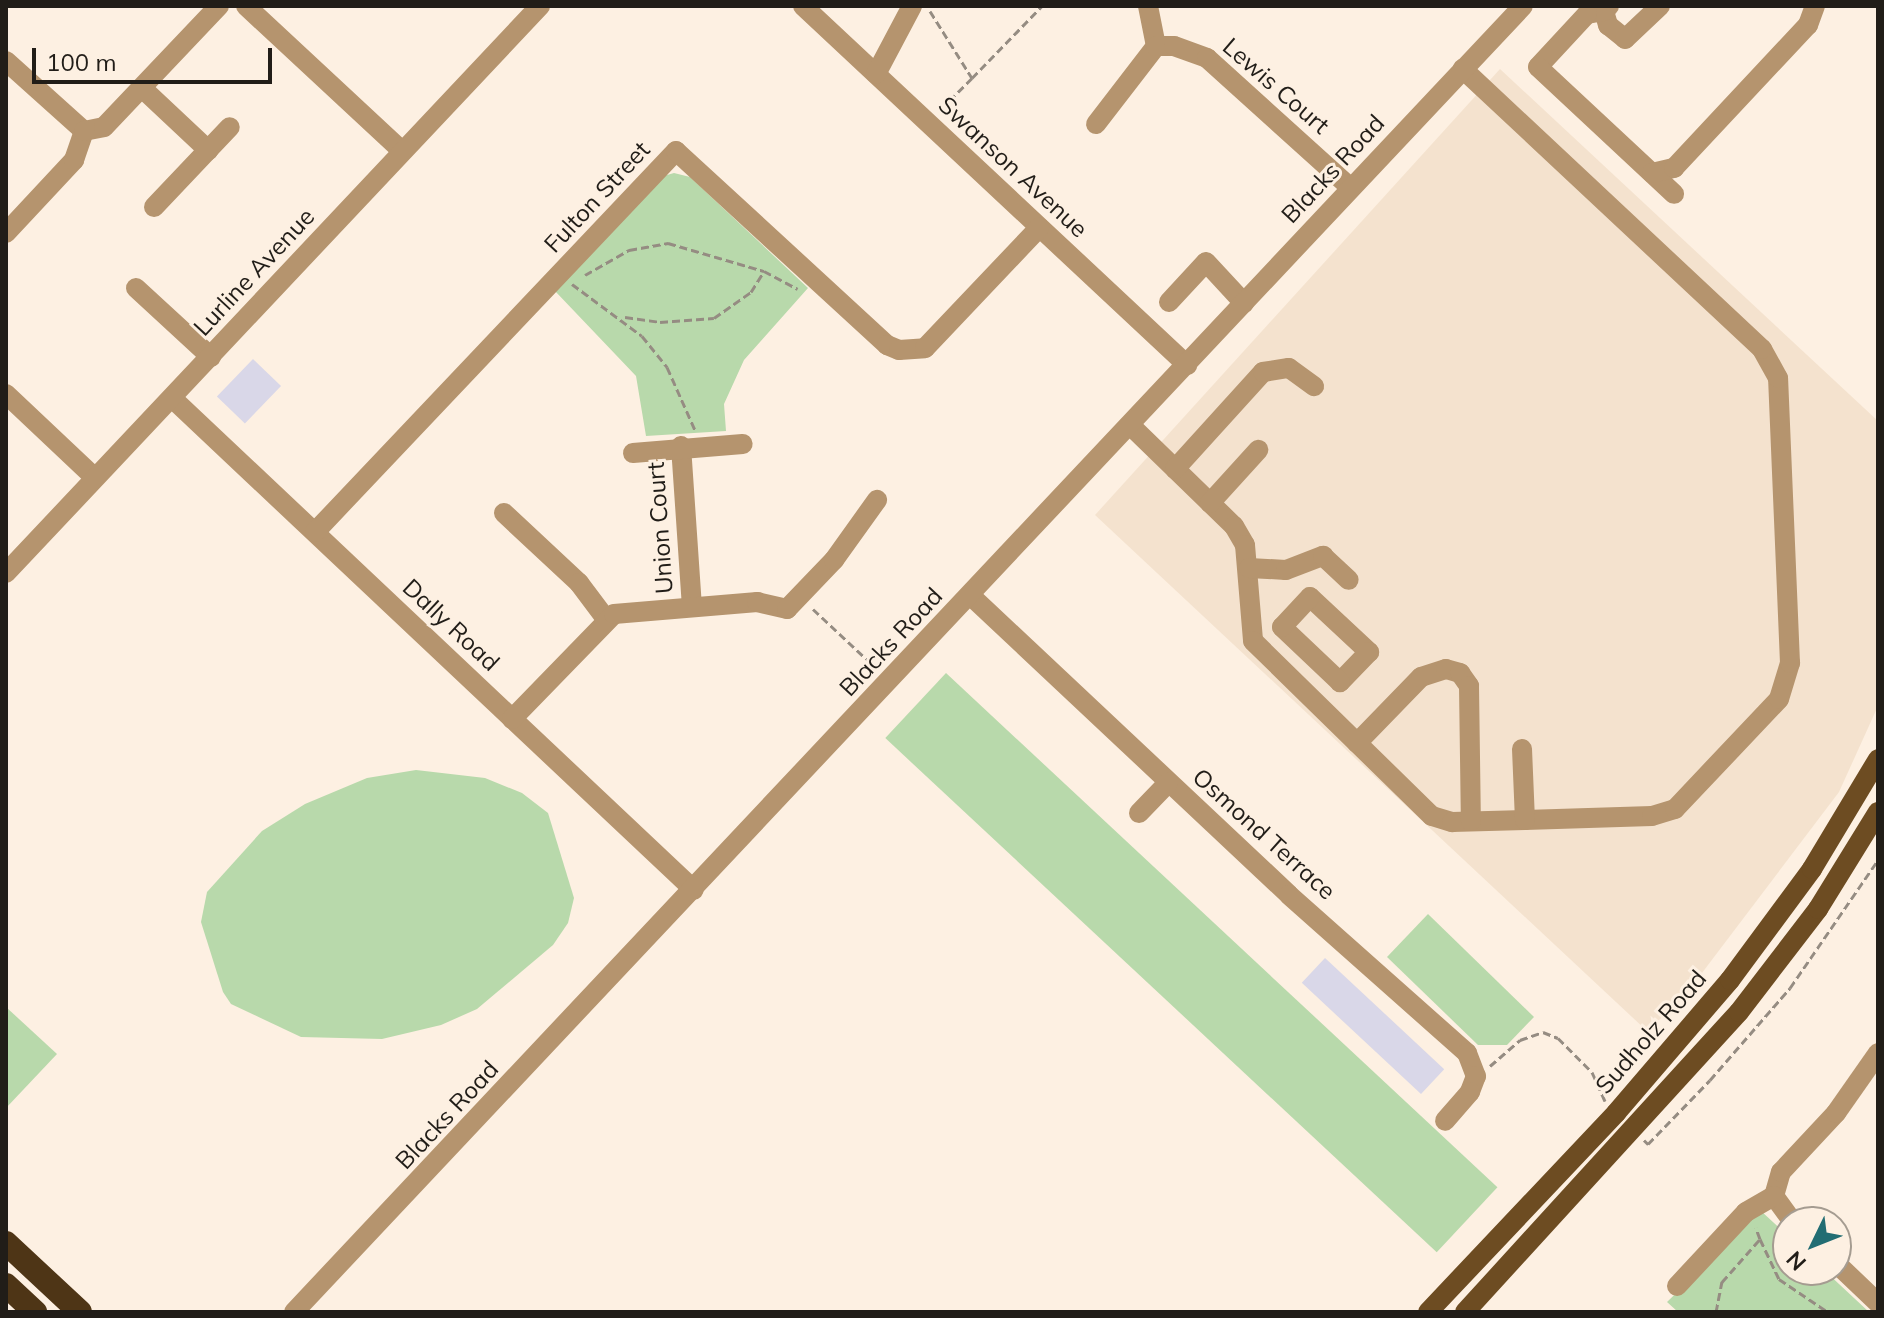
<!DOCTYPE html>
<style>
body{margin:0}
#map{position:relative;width:1884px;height:1318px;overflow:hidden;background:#fdf0e2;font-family:Mulish,sans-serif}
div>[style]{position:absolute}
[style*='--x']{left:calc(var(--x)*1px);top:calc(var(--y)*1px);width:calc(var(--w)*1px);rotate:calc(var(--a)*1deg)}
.built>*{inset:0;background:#f4e2ce}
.green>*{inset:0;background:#b8d9ab;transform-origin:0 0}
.building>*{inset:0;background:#d9d7e8;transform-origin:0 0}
.path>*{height:3px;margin-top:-1.5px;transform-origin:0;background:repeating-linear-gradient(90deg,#958c82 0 8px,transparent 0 12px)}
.minor>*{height:20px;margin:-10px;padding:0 10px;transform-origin:10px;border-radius:10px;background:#b5946e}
.major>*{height:20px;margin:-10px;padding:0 10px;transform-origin:10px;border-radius:10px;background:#6d4c22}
.highway>*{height:24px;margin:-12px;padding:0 12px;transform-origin:12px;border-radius:12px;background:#4e3516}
span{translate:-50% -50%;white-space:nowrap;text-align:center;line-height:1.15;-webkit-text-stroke:6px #fdf0e2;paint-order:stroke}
.street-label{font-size:24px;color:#211d18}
.frame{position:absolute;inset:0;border:8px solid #211d18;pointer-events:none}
.north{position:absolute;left:1772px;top:1206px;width:80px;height:80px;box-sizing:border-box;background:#fdf0e2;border:2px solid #a59c91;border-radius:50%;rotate:227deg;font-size:22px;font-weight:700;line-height:32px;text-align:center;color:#211d18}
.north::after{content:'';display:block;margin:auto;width:28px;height:36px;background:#226d73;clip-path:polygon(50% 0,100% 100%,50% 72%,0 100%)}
.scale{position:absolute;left:32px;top:48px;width:240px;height:36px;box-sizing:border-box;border:4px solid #211d18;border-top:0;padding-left:10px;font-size:24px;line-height:28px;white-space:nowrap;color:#211d18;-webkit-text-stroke:6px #fdf0e2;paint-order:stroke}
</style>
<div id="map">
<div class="built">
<div style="clip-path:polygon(1500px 69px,1878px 421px,1878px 706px,1839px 792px,1683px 998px,1647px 1031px,1095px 515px)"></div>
</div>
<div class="green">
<div style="clip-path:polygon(674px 173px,690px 177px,808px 288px,744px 360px,724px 404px,726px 431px,646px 436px,636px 376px,555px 291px,660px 177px)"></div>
<div style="left:946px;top:673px;width:754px;height:89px;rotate:43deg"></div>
<div style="clip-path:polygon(416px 770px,485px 778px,522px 793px,548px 813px,574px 898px,568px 923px,553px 945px,477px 1009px,441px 1025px,382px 1039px,301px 1037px,231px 1004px,223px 992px,201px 922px,207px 892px,262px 831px,305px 804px,367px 778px)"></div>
<div style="clip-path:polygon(1428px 914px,1534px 1017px,1507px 1045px,1478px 1045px,1387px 957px)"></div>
<div style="clip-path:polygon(6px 1007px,57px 1054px,6px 1108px)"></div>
<div style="clip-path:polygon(1761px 1211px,1788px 1236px,1788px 1270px,1824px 1270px,1869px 1312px,1678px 1312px,1667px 1302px)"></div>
</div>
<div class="building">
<div style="left:253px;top:359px;width:39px;height:52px;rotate:44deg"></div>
<div style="left:1325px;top:958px;width:163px;height:34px;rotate:43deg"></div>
</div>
<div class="path">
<div style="--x:930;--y:11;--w:79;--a:57.9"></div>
<div style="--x:972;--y:78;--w:45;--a:135"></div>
<div style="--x:972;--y:78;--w:100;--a:-45.8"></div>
<div style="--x:585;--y:275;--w:51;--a:-29.6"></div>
<div style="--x:629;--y:250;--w:40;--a:-10"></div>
<div style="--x:668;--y:243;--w:100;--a:16.3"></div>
<div style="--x:764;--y:271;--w:38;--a:28"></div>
<div style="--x:572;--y:284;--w:87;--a:36.6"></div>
<div style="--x:642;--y:336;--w:40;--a:51"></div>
<div style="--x:667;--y:367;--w:69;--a:66"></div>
<div style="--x:625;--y:317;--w:35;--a:8"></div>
<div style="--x:660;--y:322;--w:54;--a:-4.2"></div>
<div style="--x:714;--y:318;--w:45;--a:-35.1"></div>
<div style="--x:751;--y:292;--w:25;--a:-58"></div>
<div style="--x:813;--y:609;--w:85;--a:43.1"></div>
<div style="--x:1490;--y:1066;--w:40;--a:-41"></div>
<div style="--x:1520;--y:1040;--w:24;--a:-19"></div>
<div style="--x:1543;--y:1032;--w:16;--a:22"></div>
<div style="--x:1558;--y:1038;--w:48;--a:45"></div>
<div style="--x:1592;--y:1072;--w:32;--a:66"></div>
<div style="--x:1644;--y:1140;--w:6;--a:45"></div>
<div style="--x:1648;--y:1144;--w:89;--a:-45.9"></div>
<div style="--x:1710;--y:1080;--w:122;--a:-49"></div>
<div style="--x:1790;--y:988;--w:155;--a:-55.5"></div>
<div style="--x:1760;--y:1239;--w:44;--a:64.6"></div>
<div style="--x:1779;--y:1279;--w:59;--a:34"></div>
<div style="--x:1716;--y:1312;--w:31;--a:-79"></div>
<div style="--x:1722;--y:1282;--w:57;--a:-48.5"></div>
<div style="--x:1760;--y:1239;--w:12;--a:-110"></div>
</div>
<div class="minor">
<div style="--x:246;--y:6;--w:213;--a:42.9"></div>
<div style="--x:803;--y:6;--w:526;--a:43.07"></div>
<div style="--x:1148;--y:6;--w:41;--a:78.7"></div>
<div style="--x:1609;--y:6;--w:7;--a:135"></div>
<div style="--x:1604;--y:11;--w:15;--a:74"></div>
<div style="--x:1608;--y:25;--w:22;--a:39"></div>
<div style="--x:1625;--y:39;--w:48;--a:-43.3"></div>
<div style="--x:1604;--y:11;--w:17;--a:170"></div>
<div style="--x:1587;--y:14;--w:72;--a:132.8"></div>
<div style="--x:1538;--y:67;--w:186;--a:43"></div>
<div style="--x:6;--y:61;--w:105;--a:41.9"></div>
<div style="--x:876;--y:74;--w:77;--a:-62.1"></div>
<div style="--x:142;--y:88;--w:91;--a:43.2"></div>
<div style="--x:1096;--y:124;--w:98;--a:-52.4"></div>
<div style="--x:1156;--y:46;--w:18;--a:0"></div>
<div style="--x:1174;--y:46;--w:35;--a:20"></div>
<div style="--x:1207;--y:58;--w:193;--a:42.1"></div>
<div style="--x:1652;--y:173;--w:23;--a:-13"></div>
<div style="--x:1674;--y:168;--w:196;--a:-46.9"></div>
<div style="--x:1808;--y:25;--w:20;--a:-70"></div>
<div style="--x:154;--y:207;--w:110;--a:-46.5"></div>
<div style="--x:6;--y:233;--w:100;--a:-47"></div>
<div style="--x:74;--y:160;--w:31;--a:-71"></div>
<div style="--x:84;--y:131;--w:20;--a:-11"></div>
<div style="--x:104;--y:127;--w:167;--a:-46.5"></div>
<div style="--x:136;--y:288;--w:102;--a:42.6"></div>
<div style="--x:1169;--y:302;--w:54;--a:-47.2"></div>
<div style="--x:1206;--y:262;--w:56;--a:47.2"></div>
<div style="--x:6;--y:394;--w:122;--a:43.3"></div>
<div style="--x:172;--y:398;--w:717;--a:43.31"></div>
<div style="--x:1130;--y:425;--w:145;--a:44.2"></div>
<div style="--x:1234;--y:526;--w:22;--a:60"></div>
<div style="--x:1245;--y:545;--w:96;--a:85.2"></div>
<div style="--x:1253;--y:641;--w:250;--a:44.4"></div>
<div style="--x:1432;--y:816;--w:21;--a:17"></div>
<div style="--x:1452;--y:822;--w:73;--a:-1.6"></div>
<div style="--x:1525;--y:820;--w:127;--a:-1.8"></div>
<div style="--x:1652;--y:816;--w:24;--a:-17"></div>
<div style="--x:1675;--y:809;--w:151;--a:-46.6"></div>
<div style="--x:1779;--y:699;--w:38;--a:-73"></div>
<div style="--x:1790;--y:663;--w:285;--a:-92.4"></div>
<div style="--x:1778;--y:378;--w:33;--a:-119"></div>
<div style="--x:1762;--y:349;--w:410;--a:-136.9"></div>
<div style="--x:681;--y:446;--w:160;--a:86.1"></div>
<div style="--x:633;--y:453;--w:110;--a:-4.7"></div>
<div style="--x:1175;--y:469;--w:131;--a:-47.8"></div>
<div style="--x:1263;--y:372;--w:26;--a:-9"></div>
<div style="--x:1289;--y:368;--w:31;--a:36"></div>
<div style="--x:1210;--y:503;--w:72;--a:-47.8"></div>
<div style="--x:504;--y:513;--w:103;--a:43"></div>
<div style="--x:579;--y:583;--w:45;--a:53.1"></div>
<div style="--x:315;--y:532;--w:525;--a:-46.54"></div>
<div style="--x:676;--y:151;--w:287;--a:42.6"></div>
<div style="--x:887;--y:345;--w:13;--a:23"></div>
<div style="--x:899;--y:350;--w:26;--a:-4"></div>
<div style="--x:925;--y:348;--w:166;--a:-46.5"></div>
<div style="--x:1249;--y:568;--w:37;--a:3"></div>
<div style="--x:1286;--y:570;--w:40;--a:-21"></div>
<div style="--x:1323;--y:556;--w:35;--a:43"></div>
<div style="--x:6;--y:573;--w:779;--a:-46.72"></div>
<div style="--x:971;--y:596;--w:436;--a:43.2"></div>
<div style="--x:1289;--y:895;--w:238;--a:41.6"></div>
<div style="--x:1467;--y:1053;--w:25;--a:69"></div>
<div style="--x:1476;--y:1076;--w:17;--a:111"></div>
<div style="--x:1470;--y:1092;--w:38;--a:131"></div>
<div style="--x:1310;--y:597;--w:81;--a:43"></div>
<div style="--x:1369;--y:652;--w:42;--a:134"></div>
<div style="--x:1340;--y:682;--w:80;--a:-136.5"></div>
<div style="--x:1282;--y:627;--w:41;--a:-47"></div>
<div style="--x:512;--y:719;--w:146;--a:-45.8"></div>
<div style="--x:614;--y:614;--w:144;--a:-4.8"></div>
<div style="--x:757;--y:602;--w:31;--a:13"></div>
<div style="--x:787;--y:609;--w:68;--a:-46.2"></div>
<div style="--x:834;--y:560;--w:74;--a:-54.4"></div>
<div style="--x:1357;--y:743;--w:92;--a:-45.9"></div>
<div style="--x:1421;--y:677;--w:26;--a:-18"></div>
<div style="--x:1446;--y:669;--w:15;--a:16"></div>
<div style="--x:1460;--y:673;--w:16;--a:55"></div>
<div style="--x:1469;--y:686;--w:135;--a:89.2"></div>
<div style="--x:1522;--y:749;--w:71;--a:87.6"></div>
<div style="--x:1139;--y:813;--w:42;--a:-46"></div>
<div style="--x:1774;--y:1196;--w:25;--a:-74"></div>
<div style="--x:1781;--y:1172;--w:81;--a:-47"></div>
<div style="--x:1836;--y:1113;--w:73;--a:-55"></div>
<div style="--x:1774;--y:1196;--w:32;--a:54"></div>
<div style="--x:1836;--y:1263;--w:58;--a:43.6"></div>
<div style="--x:1677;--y:1286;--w:101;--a:-47"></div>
<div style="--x:1746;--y:1212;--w:32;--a:-30"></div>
<div style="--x:294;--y:1312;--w:1793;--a:-46.74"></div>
</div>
<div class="major">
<div style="--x:1428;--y:1312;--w:274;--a:-46.6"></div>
<div style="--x:1616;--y:1113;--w:175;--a:-49.4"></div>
<div style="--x:1730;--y:980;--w:138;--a:-53.5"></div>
<div style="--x:1812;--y:869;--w:128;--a:-59"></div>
<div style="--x:1465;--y:1312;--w:406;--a:-47.6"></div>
<div style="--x:1739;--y:1012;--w:130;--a:-52.5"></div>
<div style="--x:1818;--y:909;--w:114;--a:-58.3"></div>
</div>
<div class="highway">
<div style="--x:6;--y:1243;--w:101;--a:43"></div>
<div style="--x:6;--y:1285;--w:40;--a:43"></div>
</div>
<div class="street-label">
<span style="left:1276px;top:86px;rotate:41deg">Lewis Court</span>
<span style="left:1013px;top:167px;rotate:43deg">Swanson Avenue</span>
<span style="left:1333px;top:169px;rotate:-47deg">Blacks Road</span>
<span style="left:597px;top:197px;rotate:-47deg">Fulton Street</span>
<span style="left:254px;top:272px;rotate:-47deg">Lurline Avenue</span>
<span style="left:660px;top:528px;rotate:-94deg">Union Court</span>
<span style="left:451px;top:625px;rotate:43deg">Dally Road</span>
<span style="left:891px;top:642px;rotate:-47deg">Blacks Road</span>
<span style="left:1264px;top:834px;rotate:42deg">Osmond Terrace</span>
<span style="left:1651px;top:1032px;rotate:-49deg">Sudholz Road</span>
<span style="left:447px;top:1115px;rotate:-47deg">Blacks Road</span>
</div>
<div class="frame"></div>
<div class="north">N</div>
<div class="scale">100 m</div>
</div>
